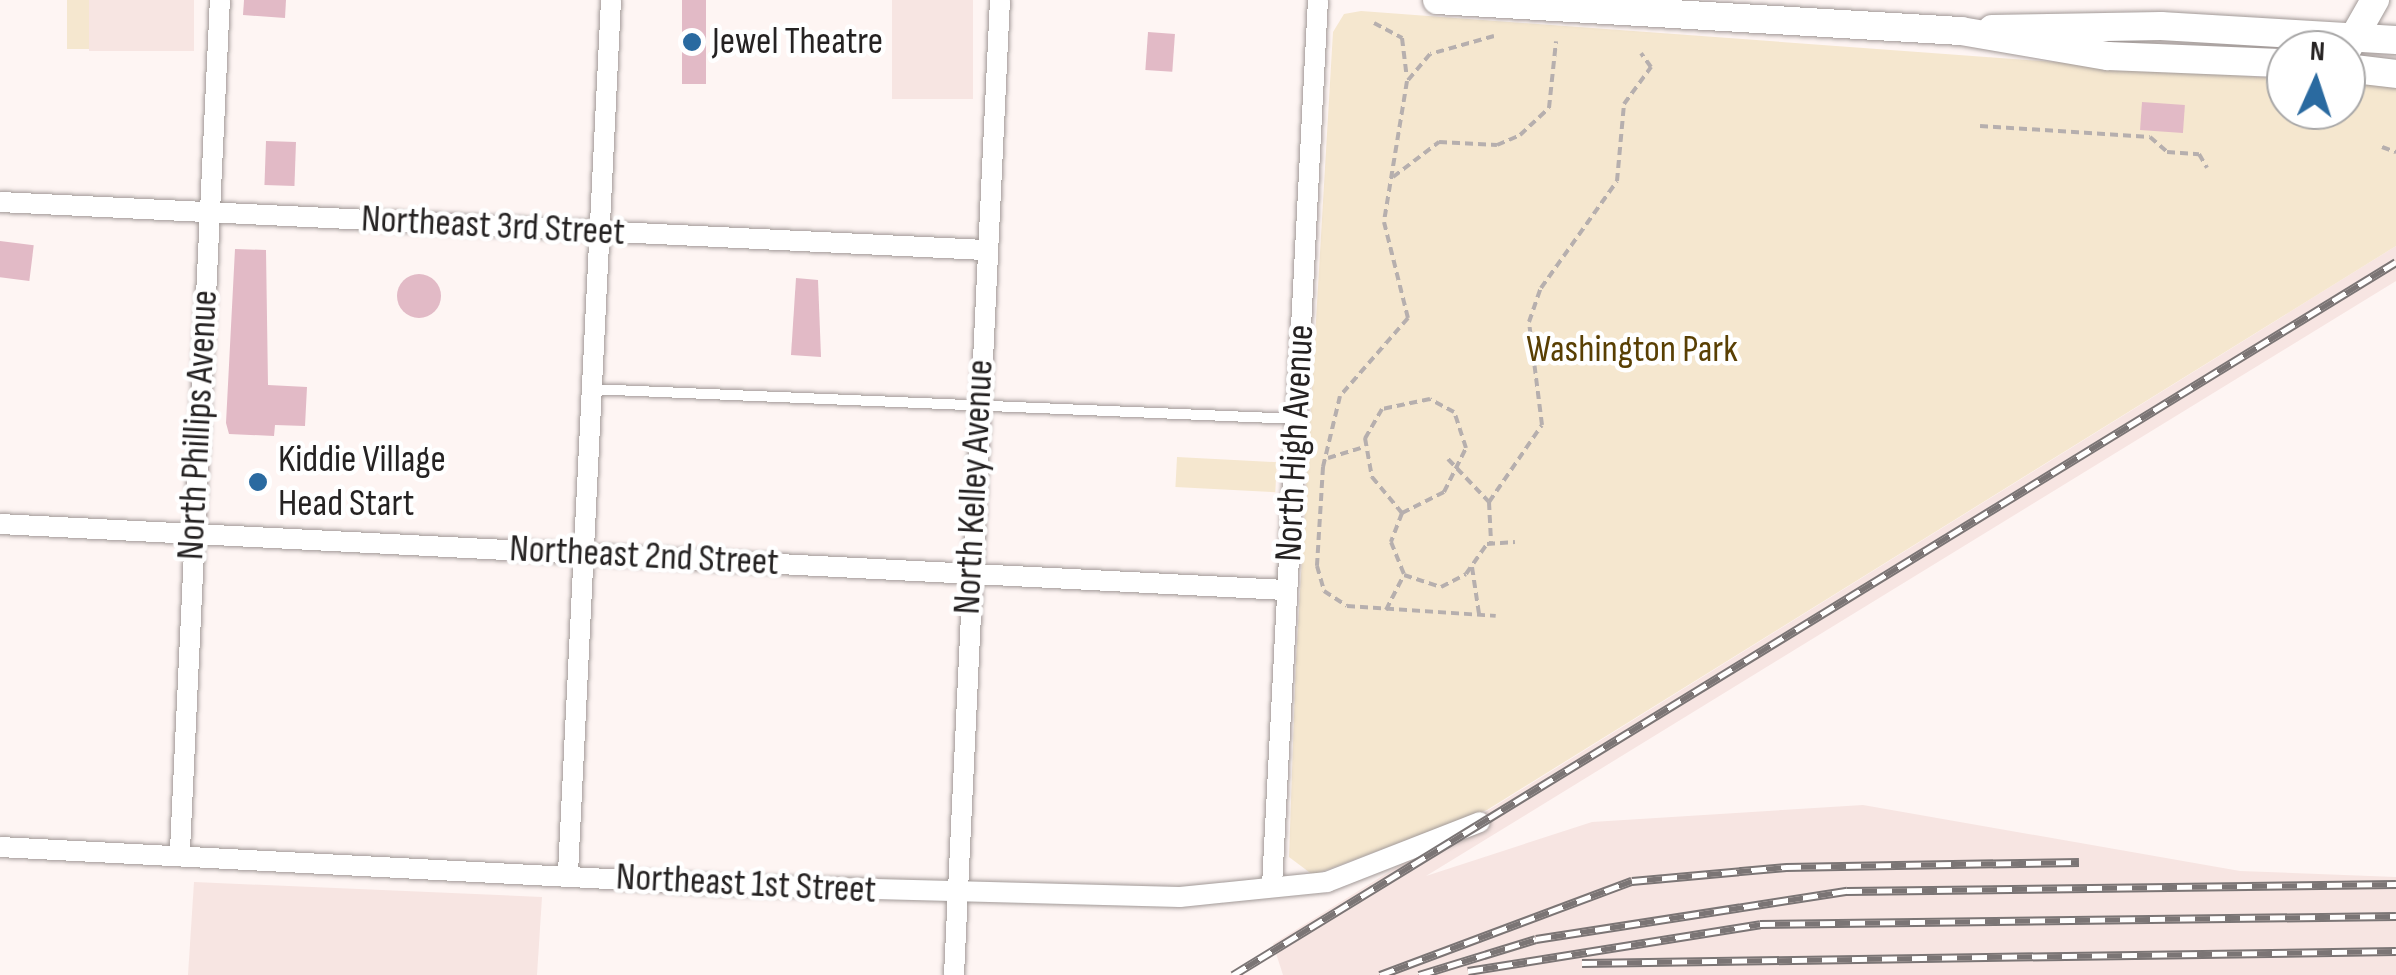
<!DOCTYPE html>
<style>
body{margin:0}
#map{position:relative;width:2396px;height:975px;overflow:hidden;background:#fef5f3;font-family:"Sofia Sans Condensed",sans-serif}
div>[style]{position:absolute}
[style*='--x']{left:calc(var(--x)*1px);top:calc(var(--y)*1px);width:calc(var(--w)*1px);rotate:calc(var(--a)*1deg)}
.built>*{inset:0;background:#f7e5e2;transform-origin:0 0}
.green>*{inset:0;background:#f5e7cf;transform-origin:0 0}
.building>*{inset:0;background:#e2bac6;transform-origin:0 0}
.round{border-radius:50%}
.path>*{height:4px;margin-top:-2px;transform-origin:0;background:repeating-linear-gradient(90deg,#b6afae 0 8px,transparent 0 13px)}
.roads{filter:drop-shadow(0 0 2px #a19997) drop-shadow(0 0 2px #a19997)}
.lane>*{height:10px;margin:-5px;padding:0 5px;transform-origin:5px;border-radius:5px;background:#fff}
.street>*{height:20px;margin:-10px;padding:0 10px;transform-origin:10px;border-radius:10px;background:#fff}
.secondary>*{height:28px;margin:-14px;padding:0 14px;transform-origin:14px;border-radius:14px;background:#fff}
.rail>*{height:9px;margin-top:-4.5px;transform-origin:0;background:repeating-linear-gradient(90deg,#fff 0 15px,#7b7575 0 30px);box-sizing:border-box;border-block:2px solid #7b7575}
.dots>*{width:28px;height:28px;translate:-50% -50%;box-sizing:border-box;border:5px solid #fff;border-radius:50%}
span{translate:-50% -50%;white-space:nowrap;text-align:center;line-height:1.15;-webkit-text-stroke:9px #fff;paint-order:stroke}
.poi-label{font-size:38px;color:#252222}
.left{translate:0 -50%;text-align:left}
.street-label{font-size:38px;color:#252222}
.park-label{font-size:38px;color:#593f03}
.north{position:absolute;left:2266px;top:30px;width:100px;height:100px;box-sizing:border-box;background:#fff;border:2px solid #a8a7a7;border-radius:50%;rotate:3deg;font-size:28px;font-weight:700;line-height:40px;text-align:center;color:#252222}
.north::after{content:'';display:block;margin:auto;width:35px;height:45px;background:#2a6aa0;clip-path:polygon(50% 0,100% 100%,50% 72%,0 100%)}
</style>
<div id="map">
<div class="built">
<div style="left:89px;top:0;width:105px;height:51px"></div>
<div style="left:892px;top:0;width:81px;height:99px"></div>
<div style="clip-path:polygon(2396px 246px,2396px 281px,1426px 876px,1592px 822px,1863px 805px,2240px 871px,2396px 877px,2396px 975px,1283px 975px,1273px 944px)"></div>
<div style="clip-path:polygon(194px 882px,542px 897px,537px 975px,188px 975px)"></div>
</div>
<div class="green">
<div style="left:67px;top:0;width:22px;height:49px"></div>
<div style="clip-path:polygon(1361px 11px,2286px 79px,2286px 110px,2346px 110px,2346px 83px,2396px 86px,2396px 246px,1487px 810px,1313px 875px,1289px 857px,1296px 660px,1333px 32px,1344px 14px)"></div>
<div style="left:1177px;top:457px;width:100px;height:30px;rotate:3deg"></div>
</div>
<div class="building">
<div style="clip-path:polygon(244px 0,286px 0,285px 18px,243px 15px)"></div>
<div style="left:682px;top:0;width:24px;height:84px"></div>
<div style="left:1148px;top:32px;width:27px;height:38px;rotate:4deg"></div>
<div style="left:2142px;top:102px;width:43px;height:28px;rotate:4deg"></div>
<div style="left:266px;top:141px;width:30px;height:44px;rotate:2deg"></div>
<div style="left:0;top:241px;width:34px;height:36px;rotate:7deg"></div>
<div style="clip-path:polygon(235px 249px,266px 250px,268px 385px,307px 387px,305px 426px,275px 425px,274px 436px,229px 434px,226px 423px)"></div>
<div class="round" style="left:397px;top:274px;width:44px;height:44px"></div>
<div style="clip-path:polygon(796px 278px,818px 280px,821px 357px,791px 355px)"></div>
</div>
<div class="path">
<div style="--x:1374;--y:23;--w:32;--a:28"></div>
<div style="--x:1402;--y:38;--w:38;--a:83"></div>
<div style="--x:1494;--y:36;--w:66;--a:164.3"></div>
<div style="--x:1430;--y:54;--w:35;--a:130"></div>
<div style="--x:1407;--y:81;--w:143;--a:99.3"></div>
<div style="--x:1384;--y:222;--w:99;--a:76"></div>
<div style="--x:1408;--y:318;--w:103;--a:131.1"></div>
<div style="--x:1340;--y:396;--w:73;--a:103.5"></div>
<div style="--x:1323;--y:467;--w:99;--a:93.5"></div>
<div style="--x:1317;--y:566;--w:26;--a:74"></div>
<div style="--x:1324;--y:591;--w:27;--a:33"></div>
<div style="--x:1347;--y:606;--w:149;--a:3.8"></div>
<div style="--x:1980;--y:126;--w:170;--a:3.7"></div>
<div style="--x:2150;--y:137;--w:23;--a:41"></div>
<div style="--x:2167;--y:152;--w:32;--a:4"></div>
<div style="--x:2199;--y:154;--w:16;--a:60"></div>
<div style="--x:2382;--y:147;--w:15;--a:20"></div>
<div style="--x:1393;--y:177;--w:58;--a:-37.3"></div>
<div style="--x:1439;--y:142;--w:58;--a:3"></div>
<div style="--x:1497;--y:145;--w:25;--a:-23"></div>
<div style="--x:1520;--y:135;--w:40;--a:-43"></div>
<div style="--x:1549;--y:108;--w:67;--a:-84"></div>
<div style="--x:1328;--y:458;--w:39;--a:-17"></div>
<div style="--x:1448;--y:459;--w:59;--a:46.4"></div>
<div style="--x:1489;--y:502;--w:40;--a:87.1"></div>
<div style="--x:1489;--y:502;--w:93;--a:-55.5"></div>
<div style="--x:1542;--y:425;--w:104;--a:-97.2"></div>
<div style="--x:1529;--y:322;--w:36;--a:-71"></div>
<div style="--x:1541;--y:288;--w:131;--a:-54.6"></div>
<div style="--x:1617;--y:181;--w:77;--a:-84.8"></div>
<div style="--x:1624;--y:104;--w:46;--a:-53.9"></div>
<div style="--x:1651;--y:67;--w:17;--a:-126"></div>
<div style="--x:1402;--y:513;--w:47;--a:-26.6"></div>
<div style="--x:1444;--y:492;--w:49;--a:-63.4"></div>
<div style="--x:1466;--y:448;--w:38;--a:-108"></div>
<div style="--x:1454;--y:412;--w:27;--a:-152"></div>
<div style="--x:1430;--y:399;--w:49;--a:168.2"></div>
<div style="--x:1382;--y:409;--w:34;--a:120"></div>
<div style="--x:1365;--y:438;--w:40;--a:80"></div>
<div style="--x:1372;--y:477;--w:47;--a:50.2"></div>
<div style="--x:1402;--y:513;--w:31;--a:111"></div>
<div style="--x:1391;--y:542;--w:35;--a:68"></div>
<div style="--x:1472;--y:567;--w:48;--a:81.5"></div>
<div style="--x:1386;--y:610;--w:39;--a:-63"></div>
<div style="--x:1404;--y:575;--w:39;--a:18"></div>
<div style="--x:1441;--y:587;--w:28;--a:-27"></div>
<div style="--x:1466;--y:574;--w:37;--a:-55"></div>
<div style="--x:1487;--y:544;--w:28;--a:-4"></div>
</div>
<div class="roads">
<div class="lane">
<div style="--x:590;--y:389;--w:707;--a:2.43"></div>
</div>
<div class="street">
<div style="--x:0;--y:202;--w:987;--a:2.79"></div>
<div style="--x:0;--y:524;--w:1289;--a:2.94"></div>
<div style="--x:0;--y:847;--w:724;--a:3.01"></div>
<div style="--x:723;--y:885;--w:457;--a:1.5"></div>
<div style="--x:1180;--y:897;--w:148;--a:-5.8"></div>
<div style="--x:1327;--y:882;--w:164;--a:-21.4"></div>
<div style="--x:180;--y:850;--w:851;--a:-87.31"></div>
<div style="--x:568;--y:873;--w:874;--a:-87.18"></div>
<div style="--x:1272;--y:886;--w:887;--a:-87.03"></div>
<div style="--x:954;--y:975;--w:976;--a:-87.3"></div>
</div>
<div class="secondary">
<div style="--x:1437;--y:0;--w:525;--a:3.39"></div>
<div style="--x:1961;--y:31;--w:149;--a:9.7"></div>
<div style="--x:2108;--y:56;--w:178;--a:2.3"></div>
<div style="--x:1992;--y:29;--w:169;--a:-1"></div>
<div style="--x:2161;--y:26;--w:235;--a:3.4"></div>
<div style="--x:2346;--y:51;--w:59;--a:-60.4"></div>
<div style="--x:2346;--y:68;--w:50;--a:6.8"></div>
</div>
</div>
<div class="rail">
<div style="--x:1582;--y:963;--w:814;--a:-0.84"></div>
<div style="--x:1468;--y:971;--w:296;--a:-9.1"></div>
<div style="--x:1760;--y:924;--w:636;--a:-0.72"></div>
<div style="--x:1233;--y:975;--w:1364;--a:-31.51"></div>
<div style="--x:1380;--y:975;--w:269;--a:-20.5"></div>
<div style="--x:1632;--y:881;--w:155;--a:-5.2"></div>
<div style="--x:1786;--y:867;--w:293;--a:-1"></div>
<div style="--x:1419;--y:975;--w:122;--a:-17.1"></div>
<div style="--x:1536;--y:939;--w:315;--a:-8.8"></div>
<div style="--x:1847;--y:891;--w:549;--a:-0.73"></div>
</div>
<div class="dots">
<div style="left:692px;top:42px;background:#2a6aa0"></div>
<div style="left:258px;top:482px;background:#2a6aa0"></div>
</div>
<div class="poi-label">
<span class="left" style="left:712px;top:42px">Jewel Theatre</span>
<span class="left" style="left:278px;top:482px">Kiddie Village<br>Head Start</span>
</div>
<div class="street-label">
<span style="left:493px;top:226px;rotate:3deg">Northeast 3rd Street</span>
<span style="left:198px;top:425px;rotate:-87deg">North Phillips Avenue</span>
<span style="left:1295px;top:443px;rotate:-87deg">North High Avenue</span>
<span style="left:974px;top:487px;rotate:-87deg">North Kelley Avenue</span>
<span style="left:644px;top:556px;rotate:3deg">Northeast 2nd Street</span>
<span style="left:746px;top:884px;rotate:3deg">Northeast 1st Street</span>
</div>
<div class="park-label">
<span style="left:1632px;top:350px">Washington Park</span>
</div>
<div class="north">N</div>
</div>
